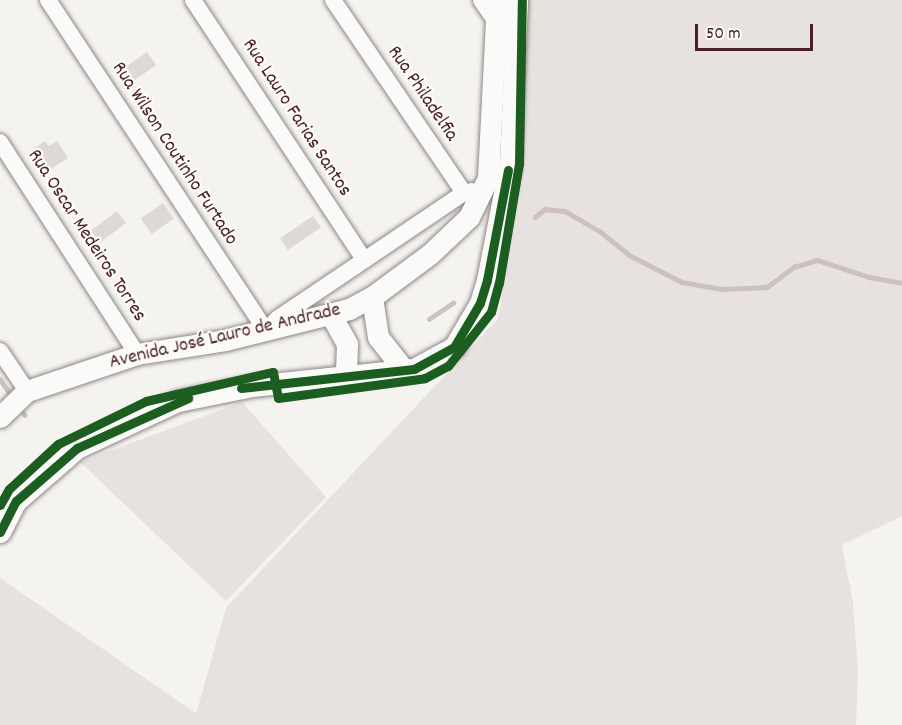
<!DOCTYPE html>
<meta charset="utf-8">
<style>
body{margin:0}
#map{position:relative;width:902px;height:725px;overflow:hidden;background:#f5f3f0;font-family:Dekko,sans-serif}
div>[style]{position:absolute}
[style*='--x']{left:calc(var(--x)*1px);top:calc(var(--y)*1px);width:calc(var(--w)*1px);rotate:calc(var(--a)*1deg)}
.built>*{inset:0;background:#e7e2df}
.green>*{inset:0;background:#e7e2e0}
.stream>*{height:4.5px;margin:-2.25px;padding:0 2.25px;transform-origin:2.25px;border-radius:2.25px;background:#ccc1c0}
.building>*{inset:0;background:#dcd9d7;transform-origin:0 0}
.roads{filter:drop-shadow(0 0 2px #8f8687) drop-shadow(0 0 2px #8f8687)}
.minor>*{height:16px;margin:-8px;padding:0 8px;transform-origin:8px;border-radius:8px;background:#fafaf8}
.tertiary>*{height:21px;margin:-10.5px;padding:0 10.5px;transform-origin:10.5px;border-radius:10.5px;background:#fafaf8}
.cycleway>*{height:9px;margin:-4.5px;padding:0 4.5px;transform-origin:4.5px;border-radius:4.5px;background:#1b5e20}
span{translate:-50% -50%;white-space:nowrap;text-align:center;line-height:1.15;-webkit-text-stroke:4.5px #fdfcf7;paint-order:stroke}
.street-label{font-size:20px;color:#4a1f2b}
.scale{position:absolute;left:695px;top:24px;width:118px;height:27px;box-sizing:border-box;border:3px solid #4a1f2b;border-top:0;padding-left:8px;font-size:18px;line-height:21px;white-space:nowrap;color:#4a1f2b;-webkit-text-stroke:4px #fdfcf7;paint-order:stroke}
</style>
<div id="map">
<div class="built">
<div style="clip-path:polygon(242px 402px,326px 497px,226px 601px,80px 462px)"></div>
<div style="clip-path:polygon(0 578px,197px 714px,194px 725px,0 725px)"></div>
</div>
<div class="green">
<div style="clip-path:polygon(523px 0,902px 0,902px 516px,842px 545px,853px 603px,858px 670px,856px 725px,193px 725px,226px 608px,498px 319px,523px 159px)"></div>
</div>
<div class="stream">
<div style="--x:535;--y:217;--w:13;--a:-39"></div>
<div style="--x:545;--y:209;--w:20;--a:6"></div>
<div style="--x:565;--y:211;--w:42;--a:30.3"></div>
<div style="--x:601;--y:232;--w:36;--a:39"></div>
<div style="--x:629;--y:255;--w:59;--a:27"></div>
<div style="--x:682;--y:282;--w:41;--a:9.9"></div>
<div style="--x:722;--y:289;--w:45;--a:-2.5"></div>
<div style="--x:767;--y:287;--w:34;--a:-37"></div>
<div style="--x:794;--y:267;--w:24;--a:-17"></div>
<div style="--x:817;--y:260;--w:55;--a:18.1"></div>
<div style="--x:869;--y:277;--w:34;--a:10"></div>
<div style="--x:429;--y:319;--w:29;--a:-34"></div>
<div style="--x:0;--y:379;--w:21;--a:55"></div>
<div style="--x:18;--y:406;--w:11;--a:52"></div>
</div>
<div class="building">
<div style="left:147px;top:52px;width:16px;height:27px;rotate:55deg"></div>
<div style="clip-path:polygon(45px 141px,49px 146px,57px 141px,68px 158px,43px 174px,29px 152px)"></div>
<div style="left:163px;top:203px;width:19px;height:27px;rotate:55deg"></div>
<div style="left:117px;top:211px;width:15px;height:33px;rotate:53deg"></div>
<div style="left:313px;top:216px;width:14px;height:40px;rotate:56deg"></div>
</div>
<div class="roads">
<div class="minor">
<div style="--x:48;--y:0;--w:396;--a:56.6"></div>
<div style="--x:266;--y:331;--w:16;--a:-47"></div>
<div style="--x:277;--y:319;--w:225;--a:-34"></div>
<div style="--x:193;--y:0;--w:310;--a:56.6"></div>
<div style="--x:333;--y:0;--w:233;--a:55.8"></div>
<div style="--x:464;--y:193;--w:8;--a:-14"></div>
<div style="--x:481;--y:0;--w:27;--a:56"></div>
<div style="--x:0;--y:142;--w:252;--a:57.1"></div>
<div style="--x:0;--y:351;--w:48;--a:56"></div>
</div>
<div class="tertiary">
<div style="--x:372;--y:297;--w:40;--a:81.5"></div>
<div style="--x:378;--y:337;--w:42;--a:51.8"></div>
<div style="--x:331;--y:315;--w:33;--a:61"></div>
<div style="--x:347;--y:344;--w:32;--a:92"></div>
<div style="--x:0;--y:417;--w:37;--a:-44"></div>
<div style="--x:27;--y:391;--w:116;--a:-18.6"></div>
<div style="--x:137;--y:354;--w:89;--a:-9"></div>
<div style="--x:225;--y:340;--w:128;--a:-14"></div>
<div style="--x:349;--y:309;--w:26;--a:-28"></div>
<div style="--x:372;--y:297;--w:72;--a:-36.6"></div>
<div style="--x:430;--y:254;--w:54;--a:-43.5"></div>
<div style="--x:469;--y:217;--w:43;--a:-64"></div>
<div style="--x:488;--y:178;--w:178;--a:-87.1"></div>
<div style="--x:0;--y:532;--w:35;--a:-63"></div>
<div style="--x:16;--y:501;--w:81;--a:-41"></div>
<div style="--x:77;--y:448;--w:111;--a:-25"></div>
<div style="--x:178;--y:401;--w:76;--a:-11.5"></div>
<div style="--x:252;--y:386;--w:163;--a:-6"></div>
<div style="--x:414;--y:369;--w:46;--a:-28.8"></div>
<div style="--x:454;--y:347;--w:51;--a:-59.4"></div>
<div style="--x:480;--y:303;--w:24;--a:-73"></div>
<div style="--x:487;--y:280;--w:120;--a:-79"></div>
<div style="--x:510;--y:162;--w:162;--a:-87.5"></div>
</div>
</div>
<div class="cycleway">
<div style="--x:241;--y:388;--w:174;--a:-6.3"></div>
<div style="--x:414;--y:369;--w:46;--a:-28.8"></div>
<div style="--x:454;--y:347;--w:51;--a:-59.4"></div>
<div style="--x:480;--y:303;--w:24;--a:-73"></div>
<div style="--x:487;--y:280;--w:112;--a:-79.2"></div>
<div style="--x:0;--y:505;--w:18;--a:-61"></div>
<div style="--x:9;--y:489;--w:67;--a:-42.6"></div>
<div style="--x:58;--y:444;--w:98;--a:-26"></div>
<div style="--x:146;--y:401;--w:130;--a:-12.9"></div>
<div style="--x:273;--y:372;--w:26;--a:79"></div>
<div style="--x:278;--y:398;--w:148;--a:-7.7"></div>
<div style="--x:425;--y:378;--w:26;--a:-28"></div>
<div style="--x:448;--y:366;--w:69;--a:-51.5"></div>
<div style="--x:491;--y:312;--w:30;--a:-75"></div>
<div style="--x:499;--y:283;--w:121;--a:-80.5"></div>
<div style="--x:519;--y:164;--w:164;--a:-89"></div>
<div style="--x:0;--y:532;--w:35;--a:-63"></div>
<div style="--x:16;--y:501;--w:81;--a:-41"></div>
<div style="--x:77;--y:448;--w:122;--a:-24.2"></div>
</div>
<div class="street-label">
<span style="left:422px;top:94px;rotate:56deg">Rua Philadelfia</span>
<span style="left:296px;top:118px;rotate:57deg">Rua Lauro Farias Santos</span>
<span style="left:174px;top:154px;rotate:57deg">Rua Wilson Coutinho Furtado</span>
<span style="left:86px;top:236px;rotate:57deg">Rua Oscar Medeiros Torres</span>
<span style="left:225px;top:337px;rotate:-13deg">Avenida José Lauro de Andrade</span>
</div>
<div class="scale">50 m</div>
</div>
